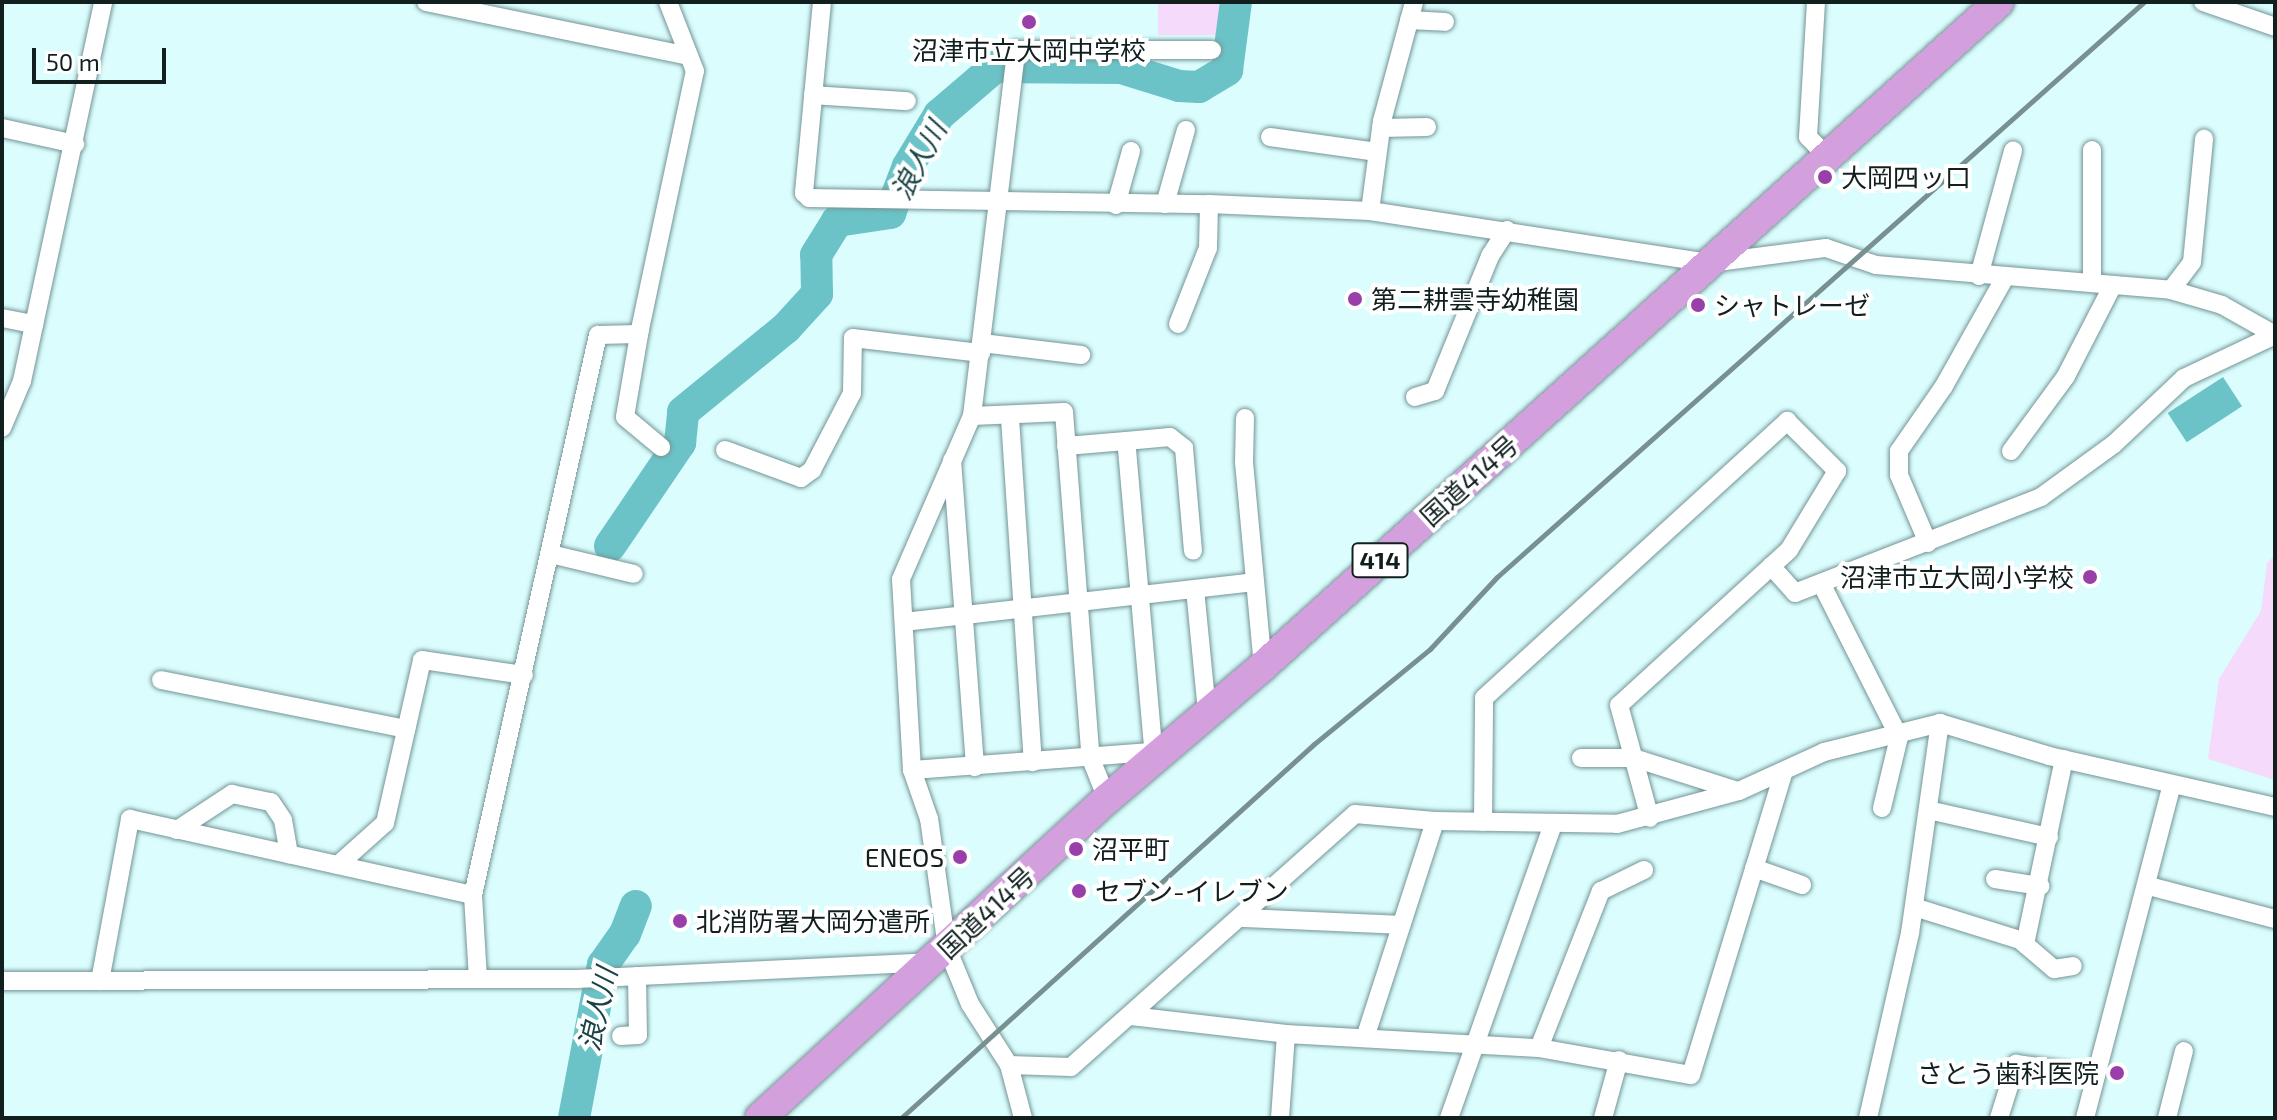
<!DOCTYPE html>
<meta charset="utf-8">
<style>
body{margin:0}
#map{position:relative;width:2277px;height:1120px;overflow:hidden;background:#dbfdfe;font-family:"Exo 2","Noto Sans JP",sans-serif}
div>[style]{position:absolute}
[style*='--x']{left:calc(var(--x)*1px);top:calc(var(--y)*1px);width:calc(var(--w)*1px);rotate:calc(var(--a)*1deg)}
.green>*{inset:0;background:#f6dafb;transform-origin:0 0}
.water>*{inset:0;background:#6bc3c7;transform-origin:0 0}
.river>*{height:32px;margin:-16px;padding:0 16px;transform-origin:16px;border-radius:16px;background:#6bc3c7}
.roads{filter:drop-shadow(0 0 2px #749495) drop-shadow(0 0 2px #749495)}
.minor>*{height:18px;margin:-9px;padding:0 9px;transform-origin:9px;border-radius:9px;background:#fff}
.trunk>*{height:30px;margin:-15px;padding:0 15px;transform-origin:15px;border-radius:15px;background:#d39fdc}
.rail>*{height:5px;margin:-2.5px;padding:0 2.5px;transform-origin:2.5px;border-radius:2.5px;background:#789090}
.dots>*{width:22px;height:22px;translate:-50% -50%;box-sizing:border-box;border:4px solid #fff;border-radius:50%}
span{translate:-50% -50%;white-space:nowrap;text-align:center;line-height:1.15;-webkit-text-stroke:8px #fff;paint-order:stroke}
.shield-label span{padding:2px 6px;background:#fff;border:2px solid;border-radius:6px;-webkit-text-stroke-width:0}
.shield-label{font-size:24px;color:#121f1f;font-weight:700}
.poi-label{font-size:26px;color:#121f1f}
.left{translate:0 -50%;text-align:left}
.right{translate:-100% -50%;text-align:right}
.street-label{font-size:26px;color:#121f1f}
.water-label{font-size:28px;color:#194345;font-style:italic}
.frame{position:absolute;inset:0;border:4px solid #121f1f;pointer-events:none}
.scale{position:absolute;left:32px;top:48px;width:134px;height:36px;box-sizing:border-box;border:4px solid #121f1f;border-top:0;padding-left:10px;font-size:24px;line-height:28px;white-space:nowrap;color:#121f1f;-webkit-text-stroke:6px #fff;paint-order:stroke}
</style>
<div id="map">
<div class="green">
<div style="left:1158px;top:2px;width:64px;height:33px"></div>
<div style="clip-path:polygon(2275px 555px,2275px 780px,2208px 759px,2219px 679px,2261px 611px,2267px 563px)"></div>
</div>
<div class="water">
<div style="left:2223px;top:377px;width:35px;height:66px;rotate:57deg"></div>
</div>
<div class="river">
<div style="--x:610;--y:546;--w:125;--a:-55.8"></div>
<div style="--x:680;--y:443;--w:31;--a:-84"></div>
<div style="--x:683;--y:412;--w:133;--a:-39.2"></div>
<div style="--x:786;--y:328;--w:46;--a:-47.6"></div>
<div style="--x:817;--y:294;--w:39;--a:-91"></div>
<div style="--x:816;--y:255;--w:40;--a:-58"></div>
<div style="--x:837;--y:221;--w:54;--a:-8.6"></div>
<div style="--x:890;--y:213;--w:50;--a:-69"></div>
<div style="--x:908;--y:166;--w:60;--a:-58.7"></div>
<div style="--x:939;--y:115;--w:74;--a:-40.6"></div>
<div style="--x:995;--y:67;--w:126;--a:0.5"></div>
<div style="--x:1121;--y:68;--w:61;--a:17.2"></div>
<div style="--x:1179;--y:86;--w:20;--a:3"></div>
<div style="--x:1199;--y:87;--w:33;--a:-31"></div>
<div style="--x:1227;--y:70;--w:69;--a:-82.5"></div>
<div style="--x:574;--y:1118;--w:156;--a:-79.3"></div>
<div style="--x:603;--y:965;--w:38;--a:-55"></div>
<div style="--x:625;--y:934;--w:30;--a:-69"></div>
</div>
<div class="roads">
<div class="minor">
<div style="--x:426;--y:2;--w:268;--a:11.6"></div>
<div style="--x:822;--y:2;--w:192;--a:95.4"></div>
<div style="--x:804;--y:193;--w:7;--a:45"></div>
<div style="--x:809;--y:198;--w:400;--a:0.9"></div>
<div style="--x:1209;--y:204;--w:161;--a:2.5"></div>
<div style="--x:1370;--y:211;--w:344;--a:8.7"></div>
<div style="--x:1710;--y:263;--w:117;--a:-7.4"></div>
<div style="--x:1826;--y:248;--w:53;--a:18.8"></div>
<div style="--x:1876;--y:265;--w:296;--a:4.8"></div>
<div style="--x:2171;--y:290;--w:53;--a:16.4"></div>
<div style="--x:2222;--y:305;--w:61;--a:29.5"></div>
<div style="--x:1816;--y:2;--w:135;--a:93.4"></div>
<div style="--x:1808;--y:137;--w:28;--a:45"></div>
<div style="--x:2203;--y:2;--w:76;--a:19.1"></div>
<div style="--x:1409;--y:20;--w:36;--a:3"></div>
<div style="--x:813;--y:95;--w:94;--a:3.7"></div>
<div style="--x:2;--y:128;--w:75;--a:12.4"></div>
<div style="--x:1381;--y:128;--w:46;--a:-1.2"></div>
<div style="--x:1270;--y:137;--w:108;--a:8"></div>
<div style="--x:1165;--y:204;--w:77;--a:-74.2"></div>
<div style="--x:1116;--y:205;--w:56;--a:-74.5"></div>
<div style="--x:1370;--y:211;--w:91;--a:-82.4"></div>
<div style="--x:1382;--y:121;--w:123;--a:-74.9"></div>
<div style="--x:1979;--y:276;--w:130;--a:-74.8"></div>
<div style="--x:2092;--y:283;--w:133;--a:-90"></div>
<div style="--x:2171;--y:290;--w:35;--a:-53"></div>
<div style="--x:2192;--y:262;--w:124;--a:-84.4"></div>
<div style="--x:2;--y:318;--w:33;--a:11"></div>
<div style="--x:1178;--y:324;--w:82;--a:-68.5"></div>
<div style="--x:1208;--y:248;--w:44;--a:-88.7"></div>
<div style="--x:640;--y:329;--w:89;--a:99.7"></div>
<div style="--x:625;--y:417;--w:47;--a:39.8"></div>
<div style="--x:982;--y:343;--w:100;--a:6.9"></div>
<div style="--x:1415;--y:397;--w:21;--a:-17"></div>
<div style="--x:1435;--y:391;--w:146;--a:-67.8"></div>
<div style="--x:1490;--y:256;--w:31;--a:-57"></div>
<div style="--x:972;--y:416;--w:92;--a:-2.5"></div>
<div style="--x:1064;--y:412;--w:348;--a:85.6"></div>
<div style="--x:1091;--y:759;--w:43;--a:68.2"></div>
<div style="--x:1010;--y:418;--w:345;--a:86.2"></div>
<div style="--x:1245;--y:418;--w:44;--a:91.3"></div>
<div style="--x:1244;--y:462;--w:205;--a:84.7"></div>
<div style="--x:2;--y:428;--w:51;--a:-66.9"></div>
<div style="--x:22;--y:381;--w:388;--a:-77.9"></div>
<div style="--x:1066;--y:446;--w:60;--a:-4.8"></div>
<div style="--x:725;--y:450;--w:81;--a:20.2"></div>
<div style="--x:801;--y:478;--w:14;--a:-36"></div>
<div style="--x:812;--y:470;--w:87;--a:-62.5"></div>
<div style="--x:852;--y:393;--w:55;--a:-89"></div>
<div style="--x:853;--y:338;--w:129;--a:6.7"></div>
<div style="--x:2011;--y:451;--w:93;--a:-53.7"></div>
<div style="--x:2066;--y:376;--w:102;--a:-62.7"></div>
<div style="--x:952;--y:460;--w:308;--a:85.7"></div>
<div style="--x:1928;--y:543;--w:74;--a:-113.1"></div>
<div style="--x:1899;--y:475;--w:24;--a:-90"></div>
<div style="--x:1899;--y:451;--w:79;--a:-55.3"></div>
<div style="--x:1944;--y:386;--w:123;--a:-60.7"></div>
<div style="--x:551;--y:554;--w:85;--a:13.5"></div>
<div style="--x:1771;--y:566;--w:36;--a:48"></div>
<div style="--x:1795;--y:593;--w:264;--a:-21.3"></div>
<div style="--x:2041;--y:497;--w:90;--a:-36"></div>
<div style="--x:2114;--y:444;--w:96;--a:-43.3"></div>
<div style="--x:2184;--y:378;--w:101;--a:-25.3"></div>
<div style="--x:1821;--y:583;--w:173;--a:63.1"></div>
<div style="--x:1899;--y:737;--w:73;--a:103.5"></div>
<div style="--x:1195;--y:589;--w:124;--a:84.4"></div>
<div style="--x:904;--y:622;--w:352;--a:-6.5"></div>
<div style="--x:161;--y:680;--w:250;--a:11.3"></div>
<div style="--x:1154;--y:758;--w:318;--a:-95"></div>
<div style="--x:1126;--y:441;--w:44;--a:-5.2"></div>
<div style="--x:1170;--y:437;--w:18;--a:38"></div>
<div style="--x:1184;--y:448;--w:103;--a:85"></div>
<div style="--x:1581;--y:758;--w:53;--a:0"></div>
<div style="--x:1634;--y:758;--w:109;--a:17.6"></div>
<div style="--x:912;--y:770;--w:240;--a:-4.3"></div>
<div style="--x:1928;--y:810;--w:124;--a:12.6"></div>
<div style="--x:1483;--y:822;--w:124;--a:-89.5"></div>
<div style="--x:1484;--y:698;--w:411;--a:-42.4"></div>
<div style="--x:1787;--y:421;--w:71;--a:45"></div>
<div style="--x:1837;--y:471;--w:92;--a:121.3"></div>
<div style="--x:1789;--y:550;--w:230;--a:137.6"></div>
<div style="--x:1619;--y:705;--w:117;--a:74.7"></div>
<div style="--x:177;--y:830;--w:66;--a:-33.2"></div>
<div style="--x:232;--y:794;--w:40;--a:12"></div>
<div style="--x:271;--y:802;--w:22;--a:56"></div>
<div style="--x:283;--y:820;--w:35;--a:80"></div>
<div style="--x:338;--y:865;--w:63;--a:-41.8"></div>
<div style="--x:385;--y:823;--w:167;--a:-77.2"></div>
<div style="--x:422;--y:660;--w:103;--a:8.4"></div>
<div style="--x:1754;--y:868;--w:51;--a:19.5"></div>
<div style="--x:1995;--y:879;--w:46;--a:8.8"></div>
<div style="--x:2149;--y:886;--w:130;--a:14.7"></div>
<div style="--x:473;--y:895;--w:84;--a:86.6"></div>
<div style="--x:1914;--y:907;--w:111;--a:17.3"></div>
<div style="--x:2020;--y:940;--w:45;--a:40.5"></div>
<div style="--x:2054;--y:969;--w:19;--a:-9"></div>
<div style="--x:1242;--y:918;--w:158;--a:2.5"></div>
<div style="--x:2025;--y:944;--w:189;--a:-78.1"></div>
<div style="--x:2;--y:981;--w:573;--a:-0.2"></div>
<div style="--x:575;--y:979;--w:356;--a:-2.7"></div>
<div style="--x:100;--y:981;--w:165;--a:-79.5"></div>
<div style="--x:130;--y:819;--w:351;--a:12.5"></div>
<div style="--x:473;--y:895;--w:574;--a:-77.42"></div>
<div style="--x:598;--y:335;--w:41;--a:-1.4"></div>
<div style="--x:639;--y:334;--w:269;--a:-78"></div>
<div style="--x:695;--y:71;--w:74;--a:-111.4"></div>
<div style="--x:1131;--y:1016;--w:156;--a:6.6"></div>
<div style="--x:1286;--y:1034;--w:253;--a:3.2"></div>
<div style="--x:1539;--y:1048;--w:154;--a:10.1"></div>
<div style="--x:1691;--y:1075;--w:315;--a:-73"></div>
<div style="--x:621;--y:1036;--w:17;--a:-3"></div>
<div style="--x:638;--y:1035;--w:59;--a:-91"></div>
<div style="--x:1365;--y:1038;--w:228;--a:-72.1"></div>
<div style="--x:1539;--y:1048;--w:169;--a:-68.5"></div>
<div style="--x:1601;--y:891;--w:48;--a:-26"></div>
<div style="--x:1009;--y:1065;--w:62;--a:1.8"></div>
<div style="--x:1071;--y:1067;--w:380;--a:-41.7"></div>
<div style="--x:1355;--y:814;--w:80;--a:5"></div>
<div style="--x:1435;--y:821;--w:182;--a:0.9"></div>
<div style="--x:1617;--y:824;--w:126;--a:-15.1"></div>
<div style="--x:1739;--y:791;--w:94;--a:-24.6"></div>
<div style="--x:1824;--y:752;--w:120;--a:-14"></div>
<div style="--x:1940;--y:723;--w:114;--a:16.8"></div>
<div style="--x:2049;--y:756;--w:232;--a:12.7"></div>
<div style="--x:1023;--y:1118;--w:55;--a:-104.8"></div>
<div style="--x:1009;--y:1065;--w:72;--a:-122.6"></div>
<div style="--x:970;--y:1004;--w:61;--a:-112.3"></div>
<div style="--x:947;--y:948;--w:130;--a:-97.9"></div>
<div style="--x:929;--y:819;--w:52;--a:-109.1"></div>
<div style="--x:912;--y:770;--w:191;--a:-93.3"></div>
<div style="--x:901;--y:579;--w:178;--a:-66.5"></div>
<div style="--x:972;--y:416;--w:369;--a:-83.1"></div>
<div style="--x:1016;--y:50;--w:196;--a:0"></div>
<div style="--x:1280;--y:1118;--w:84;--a:-85.9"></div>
<div style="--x:1449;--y:1118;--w:311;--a:-70.5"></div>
<div style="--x:1603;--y:1118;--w:60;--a:-74.6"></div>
<div style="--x:1868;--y:1118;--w:190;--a:-77.2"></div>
<div style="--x:1910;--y:933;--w:212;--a:-81.9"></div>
<div style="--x:1999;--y:1118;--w:57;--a:-72.5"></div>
<div style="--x:2016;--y:1064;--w:80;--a:7.9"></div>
<div style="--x:2085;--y:1118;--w:345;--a:-75.4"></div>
<div style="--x:2167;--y:1118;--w:69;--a:-75.8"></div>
</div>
<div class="trunk">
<div style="--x:760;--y:1118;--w:471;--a:-42.6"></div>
<div style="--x:1107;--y:799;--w:205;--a:-40.4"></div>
<div style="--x:1263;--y:666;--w:991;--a:-42.06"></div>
</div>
</div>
<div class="rail">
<div style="--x:901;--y:1118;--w:557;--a:-42.16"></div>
<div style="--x:1314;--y:744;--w:150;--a:-39.3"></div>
<div style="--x:1430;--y:649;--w:98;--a:-47.1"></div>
<div style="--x:1497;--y:577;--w:866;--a:-41.63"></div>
</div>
<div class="dots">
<div style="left:1029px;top:22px;background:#993faa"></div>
<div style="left:1825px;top:177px;background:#993faa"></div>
<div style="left:1355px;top:299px;background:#993faa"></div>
<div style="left:1698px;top:305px;background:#993faa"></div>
<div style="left:2090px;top:577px;background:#993faa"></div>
<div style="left:1076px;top:849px;background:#993faa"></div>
<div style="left:960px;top:857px;background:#993faa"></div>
<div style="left:1079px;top:891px;background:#993faa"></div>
<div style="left:680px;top:921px;background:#993faa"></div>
<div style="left:2117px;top:1073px;background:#993faa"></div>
</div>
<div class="shield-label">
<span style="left:1380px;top:560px">414</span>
</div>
<div class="poi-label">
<span style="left:1029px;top:50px">沼津市立大岡中学校</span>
<span class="left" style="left:1841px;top:177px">大岡四ッ口</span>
<span class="left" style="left:1371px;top:299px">第二耕雲寺幼稚園</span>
<span class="left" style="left:1714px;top:305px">シャトレーゼ</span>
<span class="right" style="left:2074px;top:577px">沼津市立大岡小学校</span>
<span class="left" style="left:1092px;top:849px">沼平町</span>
<span class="right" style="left:944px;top:857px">ENEOS</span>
<span class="left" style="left:1095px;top:891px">セブン-イレブン</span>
<span class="left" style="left:696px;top:921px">北消防署大岡分遣所</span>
<span class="right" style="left:2099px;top:1073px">さとう歯科医院</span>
</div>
<div class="street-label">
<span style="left:1469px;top:480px;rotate:-42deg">国道414号</span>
<span style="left:986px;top:912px;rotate:-43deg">国道414号</span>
</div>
<div class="water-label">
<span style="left:918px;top:160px;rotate:-62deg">浪人川</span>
<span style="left:597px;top:1009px;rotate:-77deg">浪人川</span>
</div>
<div class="frame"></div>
<div class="scale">50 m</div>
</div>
